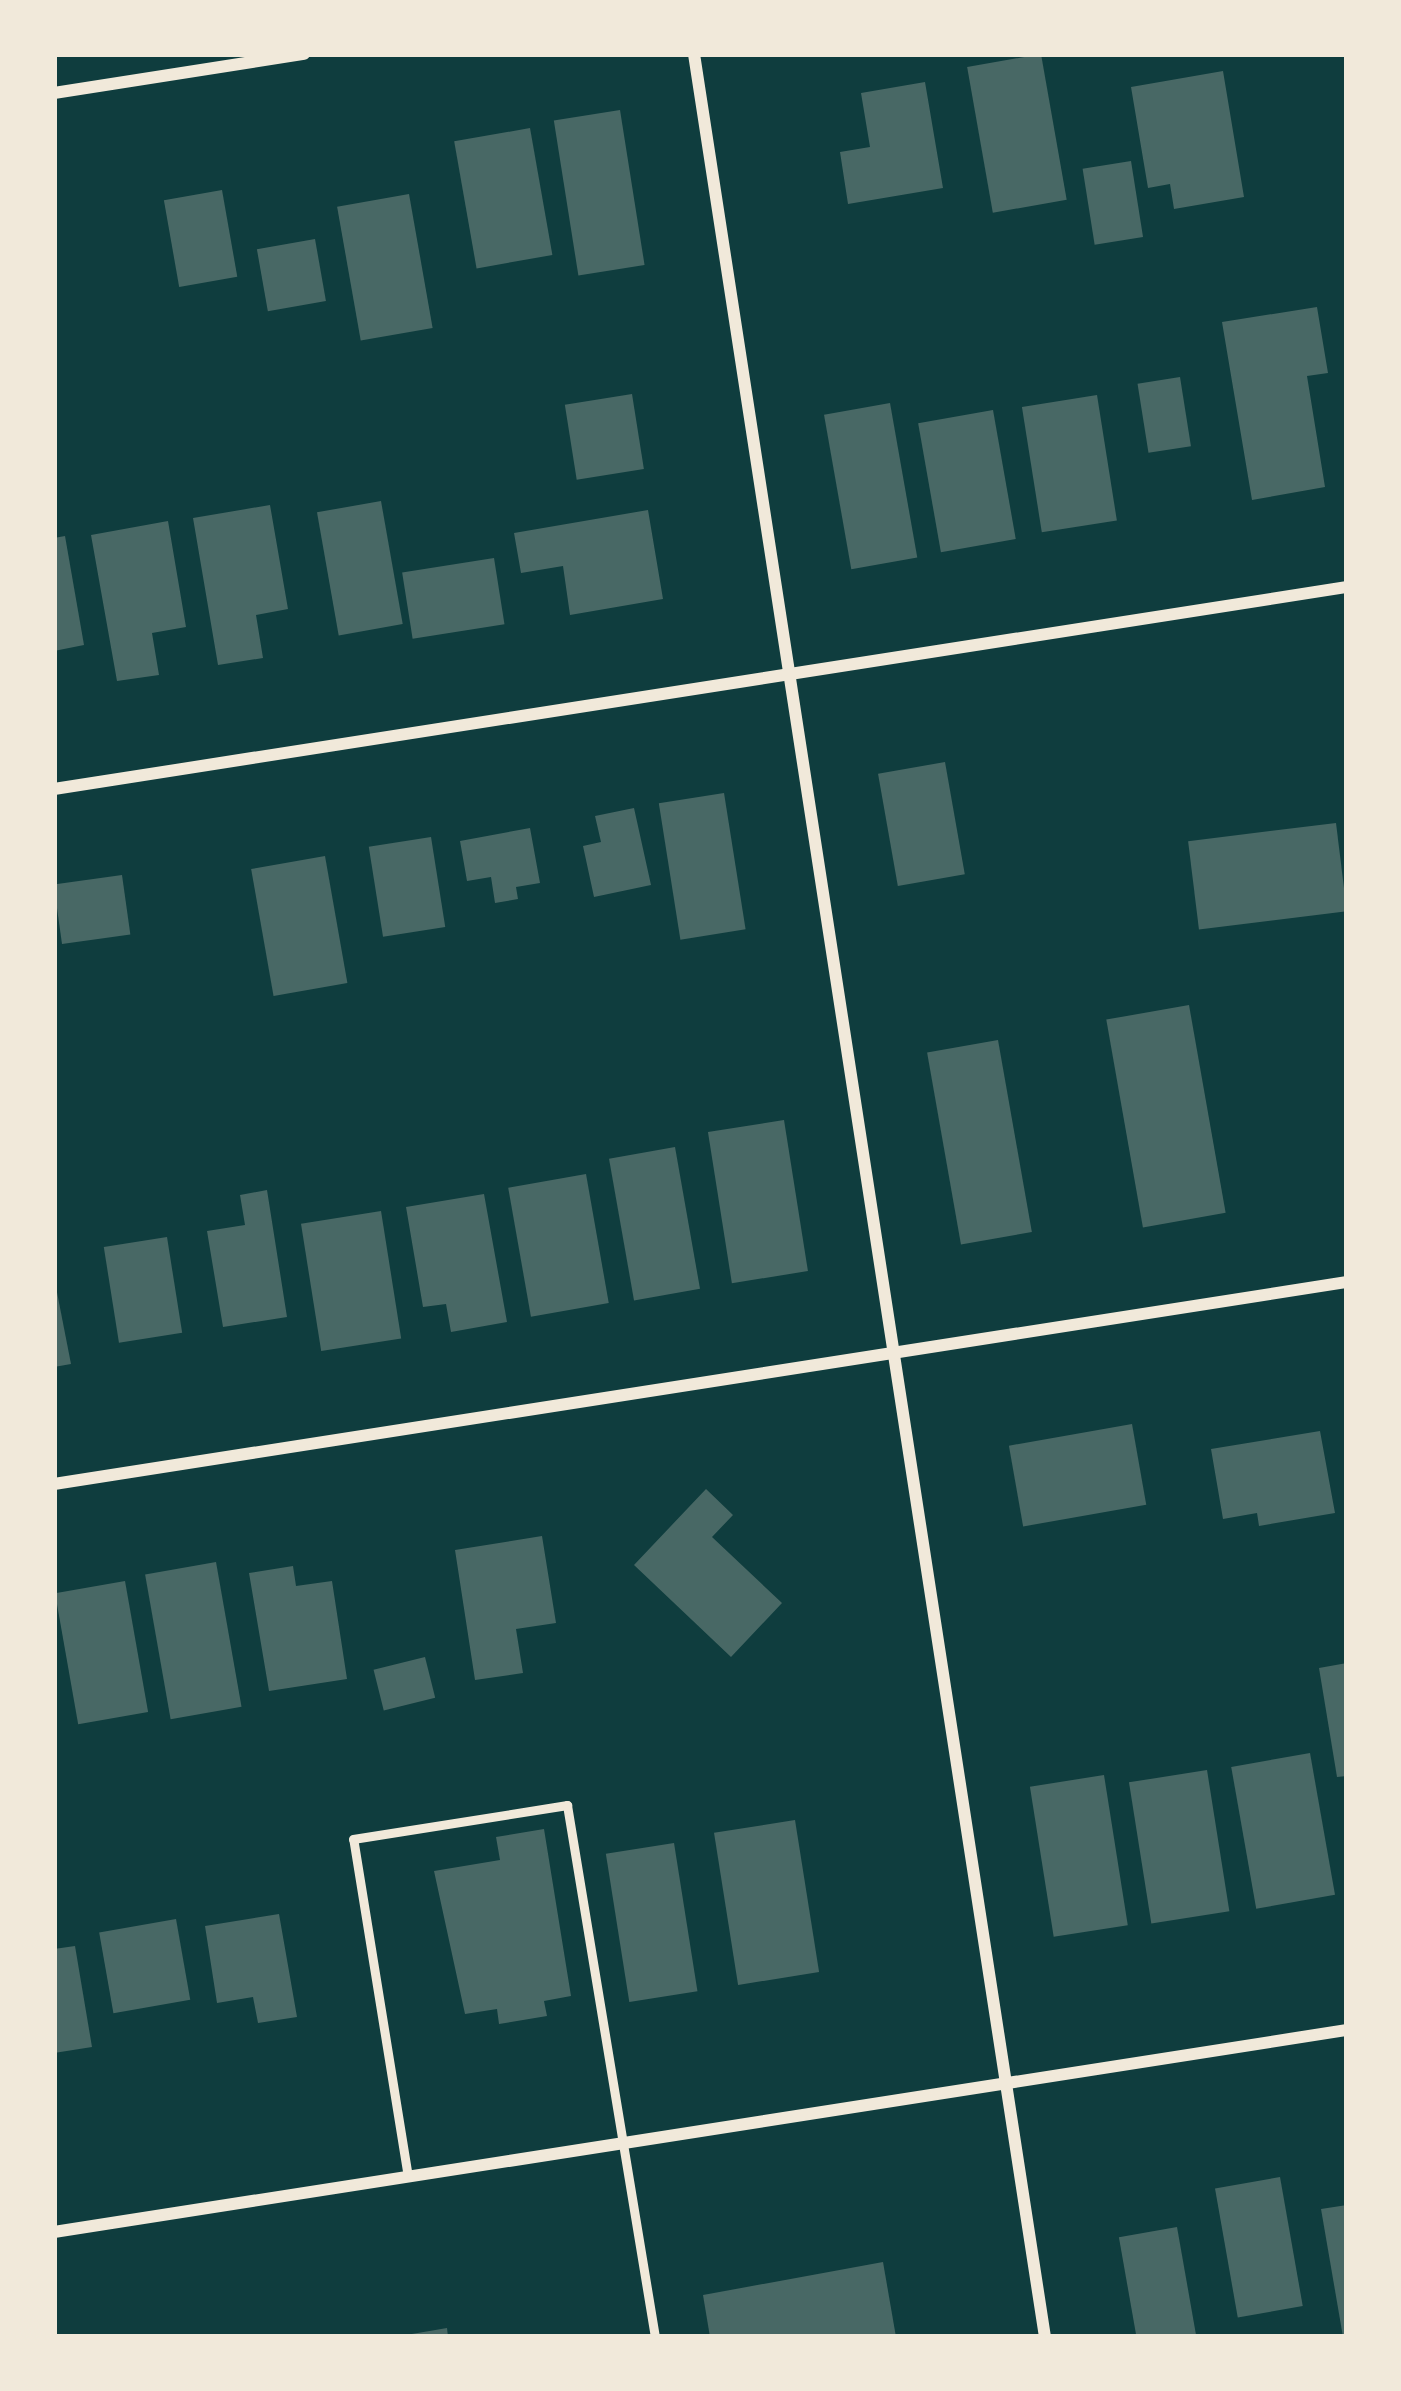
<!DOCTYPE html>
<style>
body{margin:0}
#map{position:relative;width:1401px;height:2391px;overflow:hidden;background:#0f3d3e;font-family:"Golos Text",sans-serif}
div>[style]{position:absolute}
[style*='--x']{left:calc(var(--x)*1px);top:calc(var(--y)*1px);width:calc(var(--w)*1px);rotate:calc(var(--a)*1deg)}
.building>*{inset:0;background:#486865;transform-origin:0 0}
.service>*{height:9px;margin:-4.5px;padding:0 4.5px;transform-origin:4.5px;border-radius:4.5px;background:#f1e9da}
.minor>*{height:12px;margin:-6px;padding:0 6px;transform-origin:6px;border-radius:6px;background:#f1e9da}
span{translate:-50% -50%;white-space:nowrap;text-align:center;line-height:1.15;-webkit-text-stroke:12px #f1e9da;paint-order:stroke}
.frame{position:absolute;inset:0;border:57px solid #f1e9da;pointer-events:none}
</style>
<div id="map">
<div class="building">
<div style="left:1041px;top:54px;width:148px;height:75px;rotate:80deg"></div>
<div style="clip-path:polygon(1223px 71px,1244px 197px,1174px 209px,1170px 184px,1148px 188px,1131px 87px)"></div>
<div style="clip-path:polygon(925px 82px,943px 188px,848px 204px,840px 152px,870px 147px,861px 93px)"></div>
<div style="left:620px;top:110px;width:157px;height:67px;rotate:81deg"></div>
<div style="left:530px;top:128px;width:129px;height:77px;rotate:80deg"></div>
<div style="left:1131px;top:161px;width:77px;height:49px;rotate:81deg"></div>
<div style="left:222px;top:190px;width:88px;height:59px;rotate:80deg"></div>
<div style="left:409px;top:194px;width:136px;height:73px;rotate:80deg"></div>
<div style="left:315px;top:239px;width:63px;height:59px;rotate:80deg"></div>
<div style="clip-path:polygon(1317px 307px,1328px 373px,1307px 376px,1325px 487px,1252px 500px,1222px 322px)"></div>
<div style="left:1180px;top:377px;width:70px;height:43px;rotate:81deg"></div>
<div style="left:632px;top:394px;width:76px;height:68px;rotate:81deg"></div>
<div style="left:1097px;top:395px;width:127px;height:76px;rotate:81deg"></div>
<div style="left:890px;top:403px;width:157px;height:67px;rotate:80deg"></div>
<div style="left:993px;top:410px;width:131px;height:76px;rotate:80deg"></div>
<div style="left:381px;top:501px;width:125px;height:65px;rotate:80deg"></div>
<div style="clip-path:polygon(270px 505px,288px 609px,256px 615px,263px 658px,218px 665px,193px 518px)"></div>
<div style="clip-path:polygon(648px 510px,663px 599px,570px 615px,563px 566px,521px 573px,514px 533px)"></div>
<div style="clip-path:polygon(168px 521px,186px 627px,152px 633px,159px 675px,117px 681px,91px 535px)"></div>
<div style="clip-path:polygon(65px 536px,84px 645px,54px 651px,54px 538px)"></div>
<div style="left:494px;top:558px;width:67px;height:93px;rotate:81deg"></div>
<div style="left:945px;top:762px;width:114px;height:68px;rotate:80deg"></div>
<div style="left:724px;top:793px;width:138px;height:66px;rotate:81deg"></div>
<div style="clip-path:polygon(634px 808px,651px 885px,594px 897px,583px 846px,601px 842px,595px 816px)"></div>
<div style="left:1336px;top:823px;width:89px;height:149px;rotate:83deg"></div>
<div style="clip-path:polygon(530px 828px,540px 883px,516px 887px,518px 899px,495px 903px,491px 877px,467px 881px,460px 841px)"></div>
<div style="left:431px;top:837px;width:91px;height:63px;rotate:81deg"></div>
<div style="left:325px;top:856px;width:129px;height:75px;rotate:80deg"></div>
<div style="left:122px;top:875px;width:60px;height:69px;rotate:82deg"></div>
<div style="left:1189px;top:1005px;width:211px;height:84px;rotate:80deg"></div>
<div style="left:998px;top:1040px;width:195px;height:72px;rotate:80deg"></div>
<div style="left:784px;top:1120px;width:153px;height:77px;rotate:81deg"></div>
<div style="left:675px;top:1147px;width:144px;height:67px;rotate:80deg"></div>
<div style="left:586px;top:1174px;width:131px;height:79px;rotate:80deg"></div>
<div style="clip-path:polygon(267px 1190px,287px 1317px,223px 1327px,207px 1231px,245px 1225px,240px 1195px)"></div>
<div style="clip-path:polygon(484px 1194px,507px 1322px,451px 1332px,446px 1304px,423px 1307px,406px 1207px)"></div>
<div style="left:381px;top:1211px;width:129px;height:81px;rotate:81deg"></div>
<div style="left:167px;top:1237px;width:97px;height:64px;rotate:81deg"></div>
<div style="clip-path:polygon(54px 1277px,71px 1364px,54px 1367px)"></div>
<div style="left:1132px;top:1424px;width:82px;height:125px;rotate:80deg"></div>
<div style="clip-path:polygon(1320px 1431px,1335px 1513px,1259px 1526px,1257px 1513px,1223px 1519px,1211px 1449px)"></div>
<div style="clip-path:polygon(706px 1489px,733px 1515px,712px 1537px,782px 1603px,731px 1657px,634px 1565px)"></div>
<div style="clip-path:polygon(542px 1536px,556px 1623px,516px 1629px,523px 1673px,475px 1680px,455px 1550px)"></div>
<div style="left:216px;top:1562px;width:147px;height:72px;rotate:80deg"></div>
<div style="clip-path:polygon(293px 1566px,296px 1586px,332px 1581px,347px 1679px,269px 1691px,249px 1573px)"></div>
<div style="left:125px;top:1581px;width:133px;height:71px;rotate:80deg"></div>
<div style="left:425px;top:1657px;width:42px;height:53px;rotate:76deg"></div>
<div style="clip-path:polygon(1347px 1663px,1347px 1776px,1337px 1777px,1319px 1668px)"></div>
<div style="left:1310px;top:1753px;width:144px;height:80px;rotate:80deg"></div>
<div style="left:1207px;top:1770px;width:143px;height:79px;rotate:81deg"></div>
<div style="left:1104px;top:1775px;width:152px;height:75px;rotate:81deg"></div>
<div style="left:795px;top:1820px;width:154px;height:82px;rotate:81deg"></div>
<div style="clip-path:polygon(544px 1829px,571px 1996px,544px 2001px,547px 2016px,499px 2024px,497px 2009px,465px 2014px,434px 1871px,500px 1860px,496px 1837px)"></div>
<div style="left:674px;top:1843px;width:150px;height:69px;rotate:81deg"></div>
<div style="clip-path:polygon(279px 1914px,297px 2017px,258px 2023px,253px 1997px,217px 2003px,205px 1926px)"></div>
<div style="left:176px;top:1919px;width:82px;height:78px;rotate:80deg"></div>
<div style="clip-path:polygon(75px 1946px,92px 2047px,54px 2053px,54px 1949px)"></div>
<div style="left:1280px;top:2177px;width:131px;height:66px;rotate:80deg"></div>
<div style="clip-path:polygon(1347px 2205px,1347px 2337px,1343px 2337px,1321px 2209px)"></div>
<div style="left:1177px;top:2227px;width:112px;height:59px;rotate:80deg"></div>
<div style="clip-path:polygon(883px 2262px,896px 2337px,710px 2337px,703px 2295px)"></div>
<div style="clip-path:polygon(447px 2328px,448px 2337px,406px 2337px,406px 2335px)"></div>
</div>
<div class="service">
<div style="--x:408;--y:2177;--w:342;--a:-99.2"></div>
<div style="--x:353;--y:1839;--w:217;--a:-9"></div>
<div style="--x:567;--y:1805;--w:539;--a:80.61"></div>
</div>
<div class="minor">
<div style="--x:694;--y:54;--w:2310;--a:81.26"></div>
<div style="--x:54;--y:93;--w:253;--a:-8.9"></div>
<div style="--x:54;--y:789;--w:1309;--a:-8.88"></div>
<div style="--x:54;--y:1484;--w:1309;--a:-8.88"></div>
<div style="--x:54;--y:2232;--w:1309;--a:-8.88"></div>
</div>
<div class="frame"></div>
</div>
